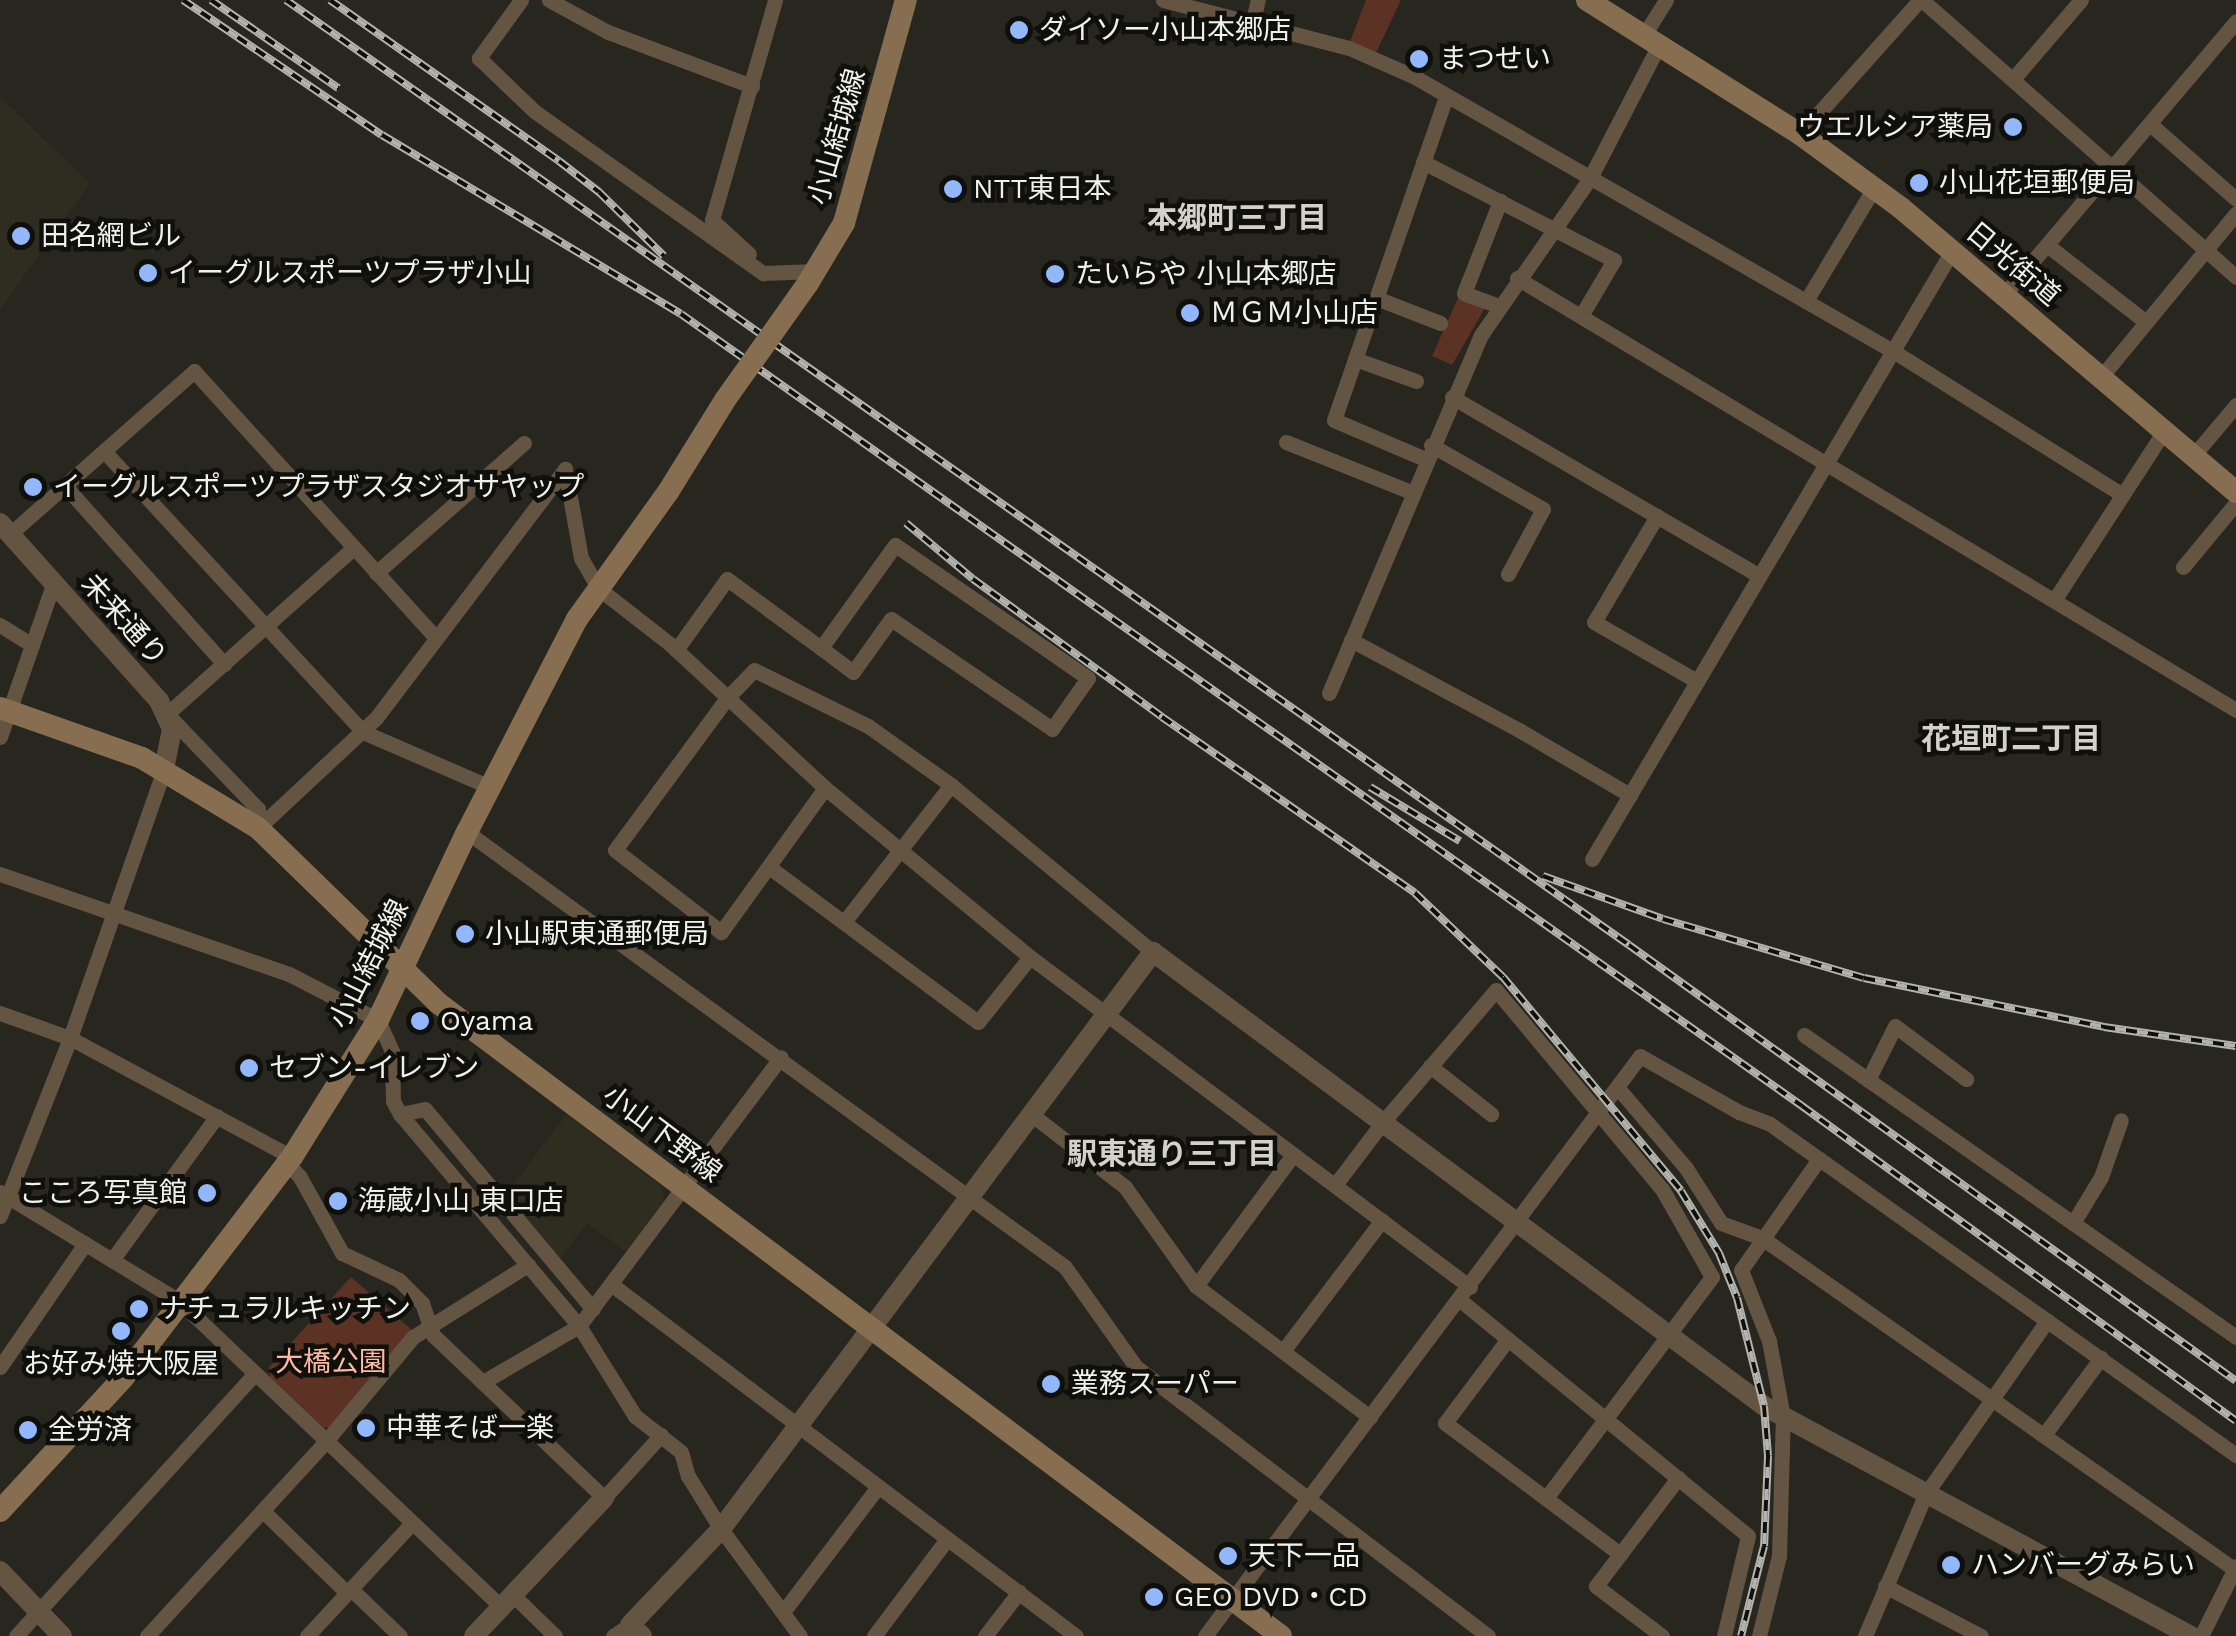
<!DOCTYPE html>
<meta charset="utf-8">
<style>
body{margin:0}
#map{position:relative;width:2236px;height:1636px;overflow:hidden;background:#27261f;font-family:"Work Sans","Noto Sans JP",sans-serif}
div>[style]{position:absolute}
[style*='--x']{left:calc(var(--x)*1px);top:calc(var(--y)*1px);width:calc(var(--w)*1px);rotate:calc(var(--a)*1deg)}
.built>*{inset:0;background:#2e2d1f}
.green>*{inset:0;background:#5b3224}
.minor>*{height:15px;margin:-7.5px;padding:0 7.5px;transform-origin:7.5px;border-radius:7.5px;background:#645442}
.tertiary>*{height:20px;margin:-10px;padding:0 10px;transform-origin:10px;border-radius:10px;background:#645442}
.secondary>*{height:22px;margin:-11px;padding:0 11px;transform-origin:11px;border-radius:11px;background:#876e50}
.rail>*{height:8px;margin-top:-4px;transform-origin:0;background:repeating-linear-gradient(90deg,#0f0f0c 0 11px,#b3b3ad 0 22px);box-sizing:border-box;border-block:2px solid #b3b3ad}
.secondary-bridge>*{height:22px;margin:-11px;padding:0 11px;transform-origin:11px;border-radius:11px;background:#876e50}
.dots>*{width:28px;height:28px;translate:-50% -50%;box-sizing:border-box;border:5px solid #0f0f0c;border-radius:50%}
span{translate:-50% -50%;white-space:nowrap;text-align:center;line-height:1.15;-webkit-text-stroke:9px #0f0f0c;paint-order:stroke}
.poi-label{font-size:28px;color:#f1f1ec}
.left{translate:0 -50%;text-align:left}
.right{translate:-100% -50%;text-align:right}
.street-label{font-size:28px;color:#f1f1ec}
.park-label{font-size:28px;color:#feb9a2}
.neighbourhood-label{font-size:30px;color:#d3d2c8;font-weight:700}
</style>
<div id="map">
<div class="built">
<div style="clip-path:polygon(0 97px,90px 183px,0 310px)"></div>
<div style="clip-path:polygon(566px 1114px,661px 1186px,664px 1201px,626px 1252px,587px 1223px,560px 1259px,505px 1196px)"></div>
</div>
<div class="green">
<div style="clip-path:polygon(1366px 0,1401px 0,1375px 55px,1349px 44px)"></div>
<div style="clip-path:polygon(1458px 298px,1485px 308px,1452px 365px,1432px 356px)"></div>
<div style="clip-path:polygon(351px 1277px,413px 1331px,333px 1427px,324px 1428px,270px 1377px,269px 1367px)"></div>
</div>
<div class="minor">
<div style="--x:521;--y:0;--w:72;--a:125.9"></div>
<div style="--x:479;--y:58;--w:76;--a:43.9"></div>
<div style="--x:534;--y:111;--w:281;--a:35.3"></div>
<div style="--x:763;--y:273;--w:53;--a:-2.2"></div>
<div style="--x:549;--y:0;--w:67;--a:28.5"></div>
<div style="--x:608;--y:32;--w:154;--a:20.6"></div>
<div style="--x:1163;--y:0;--w:192;--a:14.5"></div>
<div style="--x:1349;--y:48;--w:70;--a:23.6"></div>
<div style="--x:1413;--y:76;--w:553;--a:29.81"></div>
<div style="--x:1893;--y:351;--w:271;--a:32.1"></div>
<div style="--x:1922;--y:0;--w:419;--a:41.4"></div>
<div style="--x:1252;--y:25;--w:26;--a:-77"></div>
<div style="--x:1644;--y:35;--w:41;--a:-57.8"></div>
<div style="--x:2013;--y:79;--w:104;--a:-49.3"></div>
<div style="--x:2150;--y:124;--w:114;--a:41.1"></div>
<div style="--x:1800;--y:134;--w:180;--a:-48.2"></div>
<div style="--x:1423;--y:162;--w:215;--a:27.2"></div>
<div style="--x:1614;--y:260;--w:65;--a:120.5"></div>
<div style="--x:2047;--y:245;--w:125;--a:37.9"></div>
<div style="--x:749;--y:254;--w:50;--a:-137.4"></div>
<div style="--x:712;--y:220;--w:229;--a:-74"></div>
<div style="--x:1517;--y:278;--w:839;--a:31"></div>
<div style="--x:2004;--y:295;--w:359;--a:-49.7"></div>
<div style="--x:1376;--y:298;--w:69;--a:21.3"></div>
<div style="--x:1806;--y:301;--w:132;--a:-59"></div>
<div style="--x:1499;--y:306;--w:37;--a:-160"></div>
<div style="--x:1464;--y:293;--w:99;--a:-68.6"></div>
<div style="--x:1355;--y:359;--w:65;--a:19.8"></div>
<div style="--x:2101;--y:377;--w:212;--a:-50.5"></div>
<div style="--x:1452;--y:397;--w:355;--a:30.2"></div>
<div style="--x:1286;--y:442;--w:135;--a:21.8"></div>
<div style="--x:1431;--y:445;--w:129;--a:29.7"></div>
<div style="--x:1543;--y:509;--w:74;--a:118.3"></div>
<div style="--x:104;--y:451;--w:382;--a:47.3"></div>
<div style="--x:363;--y:732;--w:138;--a:23.4"></div>
<div style="--x:2193;--y:456;--w:67;--a:-49.9"></div>
<div style="--x:1425;--y:459;--w:99;--a:-156.8"></div>
<div style="--x:1334;--y:420;--w:343;--a:-70.9"></div>
<div style="--x:65;--y:486;--w:239;--a:48.2"></div>
<div style="--x:1657;--y:516;--w:123;--a:120.7"></div>
<div style="--x:1594;--y:622;--w:119;--a:29.8"></div>
<div style="--x:10;--y:534;--w:246;--a:-41.5"></div>
<div style="--x:194;--y:371;--w:359;--a:47.8"></div>
<div style="--x:2183;--y:567;--w:83;--a:-50.4"></div>
<div style="--x:376;--y:573;--w:197;--a:-41.3"></div>
<div style="--x:2055;--y:599;--w:200;--a:-57"></div>
<div style="--x:0;--y:625;--w:38;--a:32"></div>
<div style="--x:1351;--y:640;--w:191;--a:28.2"></div>
<div style="--x:1519;--y:730;--w:129;--a:30.4"></div>
<div style="--x:676;--y:650;--w:87;--a:-54.3"></div>
<div style="--x:727;--y:579;--w:117;--a:36.3"></div>
<div style="--x:821;--y:648;--w:40;--a:37"></div>
<div style="--x:853;--y:672;--w:65;--a:-54.4"></div>
<div style="--x:891;--y:619;--w:195;--a:34.3"></div>
<div style="--x:1052;--y:729;--w:62;--a:-54.8"></div>
<div style="--x:1088;--y:678;--w:234;--a:-145.4"></div>
<div style="--x:895;--y:545;--w:127;--a:125.7"></div>
<div style="--x:1329;--y:693;--w:389;--a:-67"></div>
<div style="--x:1481;--y:335;--w:191;--a:-55.2"></div>
<div style="--x:1590;--y:178;--w:150;--a:-62.6"></div>
<div style="--x:0;--y:737;--w:164;--a:-70.8"></div>
<div style="--x:825;--y:788;--w:178;--a:125.8"></div>
<div style="--x:721;--y:932;--w:134;--a:-142.3"></div>
<div style="--x:615;--y:850;--w:190;--a:-53.6"></div>
<div style="--x:728;--y:697;--w:37;--a:-46"></div>
<div style="--x:754;--y:670;--w:127;--a:26.2"></div>
<div style="--x:868;--y:726;--w:102;--a:35.4"></div>
<div style="--x:951;--y:785;--w:262;--a:39.6"></div>
<div style="--x:258;--y:828;--w:161;--a:-43"></div>
<div style="--x:376;--y:718;--w:313;--a:-52.8"></div>
<div style="--x:565;--y:469;--w:90;--a:79.8"></div>
<div style="--x:581;--y:558;--w:34;--a:60"></div>
<div style="--x:598;--y:588;--w:91;--a:37.9"></div>
<div style="--x:670;--y:644;--w:212;--a:42.9"></div>
<div style="--x:825;--y:788;--w:266;--a:39.5"></div>
<div style="--x:1030;--y:957;--w:550;--a:36.87"></div>
<div style="--x:258;--y:828;--w:19;--a:-90"></div>
<div style="--x:258;--y:809;--w:132;--a:-133.8"></div>
<div style="--x:167;--y:714;--w:249;--a:-41.7"></div>
<div style="--x:467;--y:832;--w:739;--a:36.03"></div>
<div style="--x:1065;--y:1267;--w:123;--a:54.6"></div>
<div style="--x:1136;--y:1367;--w:443;--a:37.4"></div>
<div style="--x:1592;--y:859;--w:707;--a:-59.37"></div>
<div style="--x:769;--y:867;--w:260;--a:36.6"></div>
<div style="--x:978;--y:1022;--w:83;--a:-51.3"></div>
<div style="--x:0;--y:874;--w:306;--a:19.1"></div>
<div style="--x:289;--y:974;--w:100;--a:27.3"></div>
<div style="--x:378;--y:1020;--w:34;--a:66"></div>
<div style="--x:392;--y:1051;--w:50;--a:88.9"></div>
<div style="--x:393;--y:1101;--w:15;--a:62"></div>
<div style="--x:400;--y:1114;--w:277;--a:49.8"></div>
<div style="--x:579;--y:1326;--w:106;--a:58.1"></div>
<div style="--x:635;--y:1416;--w:58;--a:38"></div>
<div style="--x:681;--y:1452;--w:25;--a:74"></div>
<div style="--x:688;--y:1476;--w:62;--a:58.1"></div>
<div style="--x:721;--y:1529;--w:133;--a:53.6"></div>
<div style="--x:844;--y:922;--w:174;--a:-52"></div>
<div style="--x:0;--y:1013;--w:74;--a:19.7"></div>
<div style="--x:70;--y:1038;--w:252;--a:28.2"></div>
<div style="--x:1804;--y:1035;--w:527;--a:34.96"></div>
<div style="--x:1430;--y:1066;--w:78;--a:38.2"></div>
<div style="--x:1868;--y:1080;--w:60;--a:-63.4"></div>
<div style="--x:1895;--y:1026;--w:89;--a:36.7"></div>
<div style="--x:1617;--y:1087;--w:106;--a:49.6"></div>
<div style="--x:1686;--y:1168;--w:65;--a:57.5"></div>
<div style="--x:1721;--y:1223;--w:44;--a:20.1"></div>
<div style="--x:1762;--y:1238;--w:576;--a:35.04"></div>
<div style="--x:400;--y:1114;--w:25;--a:-11"></div>
<div style="--x:425;--y:1109;--w:261;--a:50"></div>
<div style="--x:1031;--y:1114;--w:119;--a:37.8"></div>
<div style="--x:1125;--y:1187;--w:122;--a:54.4"></div>
<div style="--x:1196;--y:1286;--w:218;--a:37"></div>
<div style="--x:287;--y:1163;--w:19;--a:47"></div>
<div style="--x:300;--y:1177;--w:87;--a:61.1"></div>
<div style="--x:342;--y:1253;--w:63;--a:25.3"></div>
<div style="--x:399;--y:1280;--w:33;--a:45"></div>
<div style="--x:422;--y:1303;--w:34;--a:71"></div>
<div style="--x:433;--y:1335;--w:236;--a:43.6"></div>
<div style="--x:604;--y:1498;--w:85;--a:-47.9"></div>
<div style="--x:1335;--y:1185;--w:78;--a:-52.8"></div>
<div style="--x:1382;--y:1123;--w:175;--a:-49.4"></div>
<div style="--x:1496;--y:990;--w:259;--a:50.2"></div>
<div style="--x:1662;--y:1189;--w:101;--a:60.4"></div>
<div style="--x:1712;--y:1277;--w:276;--a:126.9"></div>
<div style="--x:0;--y:1192;--w:210;--a:31.3"></div>
<div style="--x:179;--y:1301;--w:445;--a:43.5"></div>
<div style="--x:0;--y:1216;--w:191;--a:-68.5"></div>
<div style="--x:70;--y:1038;--w:285;--a:-70.7"></div>
<div style="--x:2073;--y:1223;--w:54;--a:-58.7"></div>
<div style="--x:2101;--y:1177;--w:60;--a:-70.7"></div>
<div style="--x:112;--y:1260;--w:178;--a:-53.9"></div>
<div style="--x:611;--y:1284;--w:583;--a:37.13"></div>
<div style="--x:1196;--y:1286;--w:163;--a:-53.5"></div>
<div style="--x:1460;--y:1300;--w:372;--a:39.3"></div>
<div style="--x:1748;--y:1536;--w:103;--a:103.5"></div>
<div style="--x:1508;--y:1339;--w:105;--a:126.9"></div>
<div style="--x:1445;--y:1423;--w:219;--a:36.8"></div>
<div style="--x:1283;--y:1351;--w:164;--a:-52.9"></div>
<div style="--x:0;--y:1367;--w:150;--a:-55.4"></div>
<div style="--x:483;--y:1382;--w:111;--a:-30.3"></div>
<div style="--x:579;--y:1326;--w:336;--a:-53.1"></div>
<div style="--x:2044;--y:1435;--w:96;--a:-53.5"></div>
<div style="--x:263;--y:1511;--w:117;--a:44.3"></div>
<div style="--x:1885;--y:1586;--w:108;--a:27.5"></div>
<div style="--x:351;--y:1589;--w:68;--a:43.8"></div>
<div style="--x:513;--y:1595;--w:59;--a:44.3"></div>
<div style="--x:783;--y:1612;--w:157;--a:-52.8"></div>
<div style="--x:16;--y:1636;--w:355;--a:-47.7"></div>
<div style="--x:147;--y:1636;--w:265;--a:-47.4"></div>
<div style="--x:326;--y:1441;--w:136;--a:-50.1"></div>
<div style="--x:413;--y:1337;--w:136;--a:-32.1"></div>
<div style="--x:307;--y:1636;--w:154;--a:-47.1"></div>
<div style="--x:613;--y:1636;--w:20;--a:-33"></div>
<div style="--x:874;--y:1636;--w:121;--a:-53"></div>
<div style="--x:985;--y:1636;--w:56;--a:-52.3"></div>
<div style="--x:1205;--y:1636;--w:725;--a:-53.13"></div>
<div style="--x:1640;--y:1056;--w:114;--a:29.5"></div>
<div style="--x:1739;--y:1112;--w:33;--a:21"></div>
<div style="--x:1770;--y:1124;--w:572;--a:35.39"></div>
<div style="--x:1662;--y:1636;--w:83;--a:-142.9"></div>
<div style="--x:1596;--y:1586;--w:136;--a:-52.8"></div>
<div style="--x:1759;--y:1636;--w:82;--a:-76"></div>
<div style="--x:1779;--y:1556;--w:139;--a:-88.4"></div>
<div style="--x:1783;--y:1417;--w:77;--a:-100.4"></div>
<div style="--x:1769;--y:1341;--w:76;--a:-111.5"></div>
<div style="--x:1741;--y:1270;--w:136;--a:-54.9"></div>
<div style="--x:1865;--y:1636;--w:153;--a:-66.9"></div>
<div style="--x:1925;--y:1495;--w:213;--a:-55"></div>
<div style="--x:2201;--y:1636;--w:78;--a:-63.4"></div>
</div>
<div class="tertiary">
<div style="--x:0;--y:523;--w:239;--a:48.2"></div>
<div style="--x:159;--y:701;--w:31;--a:65"></div>
<div style="--x:172;--y:729;--w:41;--a:101.3"></div>
<div style="--x:0;--y:1571;--w:90;--a:46.4"></div>
<div style="--x:474;--y:1636;--w:190;--a:-46.7"></div>
<div style="--x:642;--y:1636;--w:16;--a:-137"></div>
<div style="--x:630;--y:1625;--w:132;--a:-46.5"></div>
<div style="--x:721;--y:1529;--w:721;--a:-53.18"></div>
<div style="--x:1153;--y:952;--w:761;--a:36.61"></div>
<div style="--x:1764;--y:1406;--w:485;--a:28.3"></div>
</div>
<div class="secondary">
<div style="--x:1587;--y:0;--w:252;--a:32.2"></div>
<div style="--x:1800;--y:134;--w:125;--a:36.2"></div>
<div style="--x:1901;--y:208;--w:439;--a:40.3"></div>
<div style="--x:808;--y:283;--w:70;--a:-59"></div>
<div style="--x:844;--y:223;--w:231;--a:-74.5"></div>
<div style="--x:0;--y:708;--w:151;--a:19.4"></div>
<div style="--x:142;--y:758;--w:135;--a:31.1"></div>
<div style="--x:258;--y:828;--w:251;--a:44.2"></div>
<div style="--x:438;--y:1003;--w:1054;--a:36.9"></div>
<div style="--x:0;--y:1511;--w:181;--a:-47.2"></div>
<div style="--x:123;--y:1378;--w:278;--a:-52.6"></div>
<div style="--x:292;--y:1157;--w:162;--a:-57.9"></div>
<div style="--x:378;--y:1020;--w:208;--a:-64.7"></div>
<div style="--x:467;--y:832;--w:240;--a:-62.7"></div>
<div style="--x:577;--y:619;--w:156;--a:-54.4"></div>
<div style="--x:668;--y:492;--w:108;--a:-58.2"></div>
</div>
<div class="rail">
<div style="--x:183;--y:0;--w:240;--a:34.2"></div>
<div style="--x:382;--y:135;--w:348;--a:30.9"></div>
<div style="--x:681;--y:314;--w:1373;--a:35.24"></div>
<div style="--x:1802;--y:1106;--w:536;--a:35.97"></div>
<div style="--x:211;--y:0;--w:155;--a:34.7"></div>
<div style="--x:286;--y:0;--w:1642;--a:35.13"></div>
<div style="--x:1629;--y:945;--w:747;--a:35.69"></div>
<div style="--x:330;--y:0;--w:280;--a:35.1"></div>
<div style="--x:559;--y:161;--w:51;--a:37.8"></div>
<div style="--x:599;--y:192;--w:91;--a:44.6"></div>
<div style="--x:906;--y:523;--w:87;--a:39.9"></div>
<div style="--x:973;--y:579;--w:234;--a:36.1"></div>
<div style="--x:1162;--y:717;--w:308;--a:34.8"></div>
<div style="--x:1415;--y:893;--w:122;--a:43.7"></div>
<div style="--x:1503;--y:977;--w:278;--a:50.2"></div>
<div style="--x:1681;--y:1191;--w:73;--a:58.5"></div>
<div style="--x:1719;--y:1253;--w:48;--a:68.2"></div>
<div style="--x:1737;--y:1298;--w:111;--a:76"></div>
<div style="--x:1764;--y:1406;--w:50;--a:85.4"></div>
<div style="--x:1768;--y:1456;--w:90;--a:92.5"></div>
<div style="--x:1764;--y:1546;--w:93;--a:104.3"></div>
<div style="--x:1370;--y:787;--w:105;--a:31"></div>
<div style="--x:1543;--y:876;--w:127;--a:19.7"></div>
<div style="--x:1663;--y:919;--w:209;--a:16.4"></div>
<div style="--x:1864;--y:978;--w:245;--a:11.5"></div>
<div style="--x:2104;--y:1027;--w:133;--a:8.2"></div>
</div>
<div class="secondary-bridge">
<div style="--x:725;--y:400;--w:143;--a:-54.6"></div>
</div>
<div class="dots">
<div style="left:1019px;top:30px;background:#92b7fd"></div>
<div style="left:1419px;top:59px;background:#92b7fd"></div>
<div style="left:2013px;top:127px;background:#92b7fd"></div>
<div style="left:1919px;top:183px;background:#92b7fd"></div>
<div style="left:953px;top:189px;background:#92b7fd"></div>
<div style="left:21px;top:236px;background:#92b7fd"></div>
<div style="left:148px;top:273px;background:#92b7fd"></div>
<div style="left:1055px;top:274px;background:#92b7fd"></div>
<div style="left:1190px;top:313px;background:#92b7fd"></div>
<div style="left:33px;top:487px;background:#92b7fd"></div>
<div style="left:465px;top:934px;background:#92b7fd"></div>
<div style="left:420px;top:1021px;background:#92b7fd"></div>
<div style="left:249px;top:1068px;background:#92b7fd"></div>
<div style="left:207px;top:1193px;background:#92b7fd"></div>
<div style="left:338px;top:1201px;background:#92b7fd"></div>
<div style="left:139px;top:1309px;background:#92b7fd"></div>
<div style="left:121px;top:1331px;background:#92b7fd"></div>
<div style="left:1051px;top:1384px;background:#92b7fd"></div>
<div style="left:366px;top:1428px;background:#92b7fd"></div>
<div style="left:28px;top:1430px;background:#92b7fd"></div>
<div style="left:1228px;top:1556px;background:#92b7fd"></div>
<div style="left:1951px;top:1565px;background:#92b7fd"></div>
<div style="left:1154px;top:1597px;background:#92b7fd"></div>
</div>
<div class="poi-label">
<span class="left" style="left:1039px;top:30px">ダイソー小山本郷店</span>
<span class="left" style="left:1439px;top:59px">まつせい</span>
<span class="right" style="left:1993px;top:127px">ウエルシア薬局</span>
<span class="left" style="left:1939px;top:183px">小山花垣郵便局</span>
<span class="left" style="left:973px;top:189px">NTT東日本</span>
<span class="left" style="left:41px;top:236px">田名網ビル</span>
<span class="left" style="left:168px;top:273px">イーグルスポーツプラザ小山</span>
<span class="left" style="left:1075px;top:274px">たいらや 小山本郷店</span>
<span class="left" style="left:1210px;top:313px">ＭＧＭ小山店</span>
<span class="left" style="left:53px;top:487px">イーグルスポーツプラザスタジオサヤップ</span>
<span class="left" style="left:485px;top:934px">小山駅東通郵便局</span>
<span class="left" style="left:440px;top:1021px">Oyama</span>
<span class="left" style="left:269px;top:1068px">セブン-イレブン</span>
<span class="right" style="left:187px;top:1193px">こころ写真館</span>
<span class="left" style="left:358px;top:1201px">海蔵小山 東口店</span>
<span class="left" style="left:159px;top:1309px">ナチュラルキッチン</span>
<span style="left:121px;top:1364px">お好み焼大阪屋</span>
<span class="left" style="left:1071px;top:1384px">業務スーパー</span>
<span class="left" style="left:386px;top:1428px">中華そば一楽</span>
<span class="left" style="left:48px;top:1430px">全労済</span>
<span class="left" style="left:1248px;top:1556px">天下一品</span>
<span class="left" style="left:1971px;top:1565px">ハンバーグみらい</span>
<span class="left" style="left:1174px;top:1597px">GEO DVD・CD</span>
</div>
<div class="street-label">
<span style="left:837px;top:137px;rotate:-74deg">小山結城線</span>
<span style="left:2013px;top:264px;rotate:40deg">日光街道</span>
<span style="left:124px;top:620px;rotate:48deg">未来通り</span>
<span style="left:369px;top:964px;rotate:-63deg">小山結城線</span>
<span style="left:662px;top:1134px;rotate:37deg">小山下野線</span>
</div>
<div class="park-label">
<span style="left:331px;top:1362px">大橋公園</span>
</div>
<div class="neighbourhood-label">
<span style="left:1237px;top:218px">本郷町三丁目</span>
<span style="left:2011px;top:739px">花垣町二丁目</span>
<span style="left:1172px;top:1154px">駅東通り三丁目</span>
</div>
</div>
